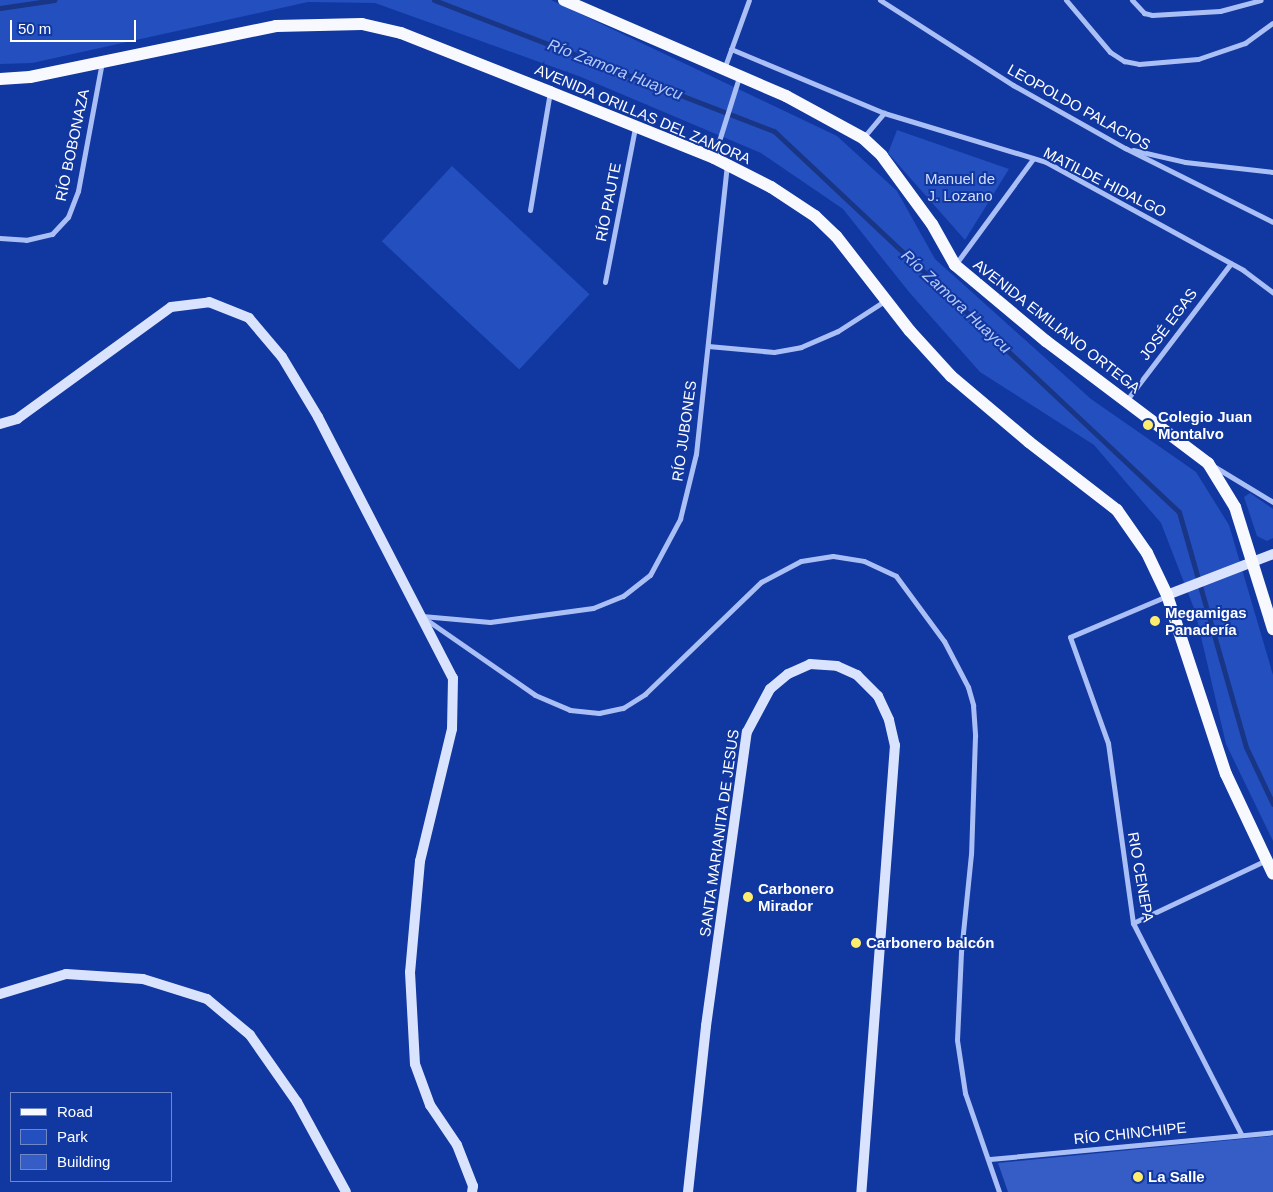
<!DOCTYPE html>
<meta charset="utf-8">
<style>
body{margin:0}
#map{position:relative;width:1273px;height:1192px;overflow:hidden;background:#1137a0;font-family:Helvetica,sans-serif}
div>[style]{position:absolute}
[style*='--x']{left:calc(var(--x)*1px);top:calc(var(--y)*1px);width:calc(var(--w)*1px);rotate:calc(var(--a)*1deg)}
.green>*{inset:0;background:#244fbf;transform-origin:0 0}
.stream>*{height:5px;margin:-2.5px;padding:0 2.5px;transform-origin:2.5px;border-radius:2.5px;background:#183586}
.building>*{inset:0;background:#355dc5}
.street>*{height:5px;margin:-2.5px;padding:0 2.5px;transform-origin:2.5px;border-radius:2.5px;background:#aabff5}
.secondary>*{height:10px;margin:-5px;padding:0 5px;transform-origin:5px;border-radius:5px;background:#dae3fe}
.primary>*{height:12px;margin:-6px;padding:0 6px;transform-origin:6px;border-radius:6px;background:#f8f9ff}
.dots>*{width:14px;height:14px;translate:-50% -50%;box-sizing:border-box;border:2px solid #1137a0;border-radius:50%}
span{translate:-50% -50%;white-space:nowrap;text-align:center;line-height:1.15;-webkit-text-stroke:4px #1137a0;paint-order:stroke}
.street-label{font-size:15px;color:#fff}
.park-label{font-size:15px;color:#d3dffe}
.poi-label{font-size:15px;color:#fff;font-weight:700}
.left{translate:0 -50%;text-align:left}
.water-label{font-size:16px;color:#b7cafb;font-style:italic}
.legend{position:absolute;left:10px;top:1092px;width:162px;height:90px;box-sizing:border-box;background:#1137a0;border:1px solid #7087c6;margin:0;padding:6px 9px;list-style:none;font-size:15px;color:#fff}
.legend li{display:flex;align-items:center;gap:10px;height:25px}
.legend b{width:25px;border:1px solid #7087c6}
.scale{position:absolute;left:10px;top:20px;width:126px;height:22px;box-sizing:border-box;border:2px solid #fff;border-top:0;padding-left:6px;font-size:15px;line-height:18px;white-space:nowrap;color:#fff;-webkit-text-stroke:4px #1137a0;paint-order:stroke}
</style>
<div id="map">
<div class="green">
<div style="clip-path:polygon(0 0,551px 0,837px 136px,897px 191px,935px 259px,1091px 399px,1196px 472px,1229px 525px,1273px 675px,1273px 841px,1226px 744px,1195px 611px,1161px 523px,1094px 445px,980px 372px,909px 292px,843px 209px,761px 153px,581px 77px,375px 3px,308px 2px,32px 63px,0 64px)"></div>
<div style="clip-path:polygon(897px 130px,1009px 169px,965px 240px,888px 153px)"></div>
<div style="left:452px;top:166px;width:188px;height:103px;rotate:43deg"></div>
<div style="clip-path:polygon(1250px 493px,1273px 509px,1273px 538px,1267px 541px,1257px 536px,1244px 497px)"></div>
</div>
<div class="stream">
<div style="--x:434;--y:0;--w:364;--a:21.1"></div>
<div style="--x:774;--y:131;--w:556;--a:43.25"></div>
<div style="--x:1179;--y:512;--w:244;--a:74.1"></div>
<div style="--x:1246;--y:747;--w:63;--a:64.7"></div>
<div style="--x:0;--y:8;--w:55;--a:-8.4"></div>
</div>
<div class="building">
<div style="clip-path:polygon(1273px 1136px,1273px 1192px,1008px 1192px,998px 1163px)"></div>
</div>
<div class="street">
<div style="--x:880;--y:0;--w:158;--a:32.6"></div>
<div style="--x:1013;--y:85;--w:129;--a:29.4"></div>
<div style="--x:1125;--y:148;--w:165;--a:26.6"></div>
<div style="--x:1066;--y:0;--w:68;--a:49.8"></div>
<div style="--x:1110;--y:52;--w:17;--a:33"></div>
<div style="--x:1124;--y:61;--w:15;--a:11"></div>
<div style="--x:1139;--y:64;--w:59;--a:-4.8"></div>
<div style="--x:1198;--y:59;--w:50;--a:-18.8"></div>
<div style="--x:1245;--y:43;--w:34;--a:-36"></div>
<div style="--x:1132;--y:0;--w:18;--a:47"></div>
<div style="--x:1144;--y:13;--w:8;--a:14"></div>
<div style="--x:1152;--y:15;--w:68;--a:-3.4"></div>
<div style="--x:1220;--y:11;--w:42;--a:-15"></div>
<div style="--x:731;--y:49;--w:166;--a:22.7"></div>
<div style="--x:724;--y:69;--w:73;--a:-70.1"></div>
<div style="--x:863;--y:138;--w:33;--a:-50"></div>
<div style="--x:884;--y:113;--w:169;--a:16.8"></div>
<div style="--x:1046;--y:162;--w:225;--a:28.7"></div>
<div style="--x:1243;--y:270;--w:38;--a:37"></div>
<div style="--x:1133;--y:150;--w:53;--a:13"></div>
<div style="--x:1185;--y:162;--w:89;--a:6.5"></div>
<div style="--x:714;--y:157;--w:84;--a:-72.6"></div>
<div style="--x:530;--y:210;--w:120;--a:-80.4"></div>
<div style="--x:0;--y:238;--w:26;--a:4"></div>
<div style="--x:26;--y:240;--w:27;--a:-13"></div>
<div style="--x:52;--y:234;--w:23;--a:-47"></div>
<div style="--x:68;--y:217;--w:28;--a:-69"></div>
<div style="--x:78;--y:191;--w:131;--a:-79.5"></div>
<div style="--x:955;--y:265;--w:132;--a:-53.7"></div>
<div style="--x:605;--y:282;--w:158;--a:-79"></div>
<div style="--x:708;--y:346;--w:66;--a:5.2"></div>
<div style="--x:774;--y:352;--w:27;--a:-10"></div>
<div style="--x:801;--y:347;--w:40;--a:-23.4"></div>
<div style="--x:838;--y:331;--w:57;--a:-32.9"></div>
<div style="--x:1126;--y:401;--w:173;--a:-52.7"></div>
<div style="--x:1215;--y:467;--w:68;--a:31.1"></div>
<div style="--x:1167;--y:596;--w:105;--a:157.1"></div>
<div style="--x:1070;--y:637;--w:113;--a:70.3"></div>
<div style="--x:1108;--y:743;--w:182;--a:82.1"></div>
<div style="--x:1133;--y:923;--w:237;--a:62.9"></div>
<div style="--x:422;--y:616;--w:68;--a:5"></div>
<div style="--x:490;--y:622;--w:104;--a:-7.7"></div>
<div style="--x:593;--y:608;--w:32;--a:-22"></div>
<div style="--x:623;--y:596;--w:34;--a:-38"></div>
<div style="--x:650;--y:575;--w:64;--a:-61.8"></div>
<div style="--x:680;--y:519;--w:67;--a:-76.2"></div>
<div style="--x:696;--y:454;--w:290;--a:-83.9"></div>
<div style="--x:424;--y:618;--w:135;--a:34.7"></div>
<div style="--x:535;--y:695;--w:38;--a:23"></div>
<div style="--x:570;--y:710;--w:29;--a:6"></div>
<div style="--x:599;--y:713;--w:25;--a:-12"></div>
<div style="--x:623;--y:708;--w:26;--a:-32"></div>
<div style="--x:645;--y:694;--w:161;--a:-44"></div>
<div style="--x:761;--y:582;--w:45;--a:-27.7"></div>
<div style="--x:801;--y:561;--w:32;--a:-9"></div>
<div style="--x:833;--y:556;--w:31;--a:9"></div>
<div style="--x:864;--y:561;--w:35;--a:25"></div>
<div style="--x:896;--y:576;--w:81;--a:53.6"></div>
<div style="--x:944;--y:641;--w:52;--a:62.4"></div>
<div style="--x:968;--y:687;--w:19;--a:74"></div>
<div style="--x:973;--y:705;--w:31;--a:86"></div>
<div style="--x:975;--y:736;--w:118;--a:91.9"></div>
<div style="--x:971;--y:854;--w:99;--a:95.8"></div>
<div style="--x:961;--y:952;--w:88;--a:92.6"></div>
<div style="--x:957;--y:1040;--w:54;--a:81.4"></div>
<div style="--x:965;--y:1093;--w:105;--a:71"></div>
<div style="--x:1133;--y:923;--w:147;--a:-25.3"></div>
<div style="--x:990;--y:1159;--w:284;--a:-5.4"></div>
</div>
<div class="secondary">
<div style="--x:0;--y:424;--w:18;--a:-16"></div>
<div style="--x:17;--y:419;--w:190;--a:-36"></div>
<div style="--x:171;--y:307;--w:38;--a:-7"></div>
<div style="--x:209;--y:302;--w:43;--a:21.8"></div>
<div style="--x:249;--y:318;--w:51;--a:49.8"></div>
<div style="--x:282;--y:357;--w:70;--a:59"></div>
<div style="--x:318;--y:417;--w:294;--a:62.7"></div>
<div style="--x:453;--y:678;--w:51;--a:91.1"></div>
<div style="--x:452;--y:729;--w:136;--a:103.6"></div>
<div style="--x:420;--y:861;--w:111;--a:95.1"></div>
<div style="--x:410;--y:972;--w:92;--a:86.9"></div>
<div style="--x:415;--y:1064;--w:44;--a:69.9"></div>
<div style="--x:430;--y:1105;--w:48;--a:56"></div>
<div style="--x:457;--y:1145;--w:44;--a:68.7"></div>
<div style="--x:473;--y:1186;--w:6;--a:99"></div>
<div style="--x:1167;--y:595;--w:114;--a:-21.1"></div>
<div style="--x:0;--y:994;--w:69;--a:-16.9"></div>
<div style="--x:66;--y:974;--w:77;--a:3.7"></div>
<div style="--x:143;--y:979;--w:67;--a:17.4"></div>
<div style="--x:207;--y:999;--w:56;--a:39.9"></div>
<div style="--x:250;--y:1035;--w:82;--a:55"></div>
<div style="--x:297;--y:1102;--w:102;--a:61.4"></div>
<div style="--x:688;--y:1192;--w:167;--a:-83.8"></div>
<div style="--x:706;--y:1026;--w:297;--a:-82.1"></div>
<div style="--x:747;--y:732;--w:49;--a:-61.9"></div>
<div style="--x:770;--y:689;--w:23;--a:-40"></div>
<div style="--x:788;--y:674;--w:24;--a:-24"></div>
<div style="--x:810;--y:664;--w:27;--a:4"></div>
<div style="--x:837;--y:666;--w:22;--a:24"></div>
<div style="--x:857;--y:675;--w:30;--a:45"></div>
<div style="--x:878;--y:696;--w:26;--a:65"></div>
<div style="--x:889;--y:720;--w:26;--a:77"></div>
<div style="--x:895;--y:745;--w:448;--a:94.3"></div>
</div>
<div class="primary">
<div style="--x:564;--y:0;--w:242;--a:23.4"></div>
<div style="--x:786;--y:96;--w:88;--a:28.6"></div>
<div style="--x:863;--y:138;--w:26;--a:43"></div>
<div style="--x:882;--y:156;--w:84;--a:53.7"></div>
<div style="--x:932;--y:224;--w:47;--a:60.7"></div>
<div style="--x:955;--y:265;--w:119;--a:39.9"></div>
<div style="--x:1046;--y:341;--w:203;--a:37"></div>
<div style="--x:1208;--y:463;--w:52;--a:58.5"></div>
<div style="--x:1235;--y:507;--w:128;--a:72.7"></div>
<div style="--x:0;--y:79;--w:30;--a:-4"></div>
<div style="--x:30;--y:77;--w:251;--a:-11.7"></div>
<div style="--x:276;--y:26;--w:86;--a:-1.3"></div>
<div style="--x:362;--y:24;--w:40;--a:13"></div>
<div style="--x:401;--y:33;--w:160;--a:21.6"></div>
<div style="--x:550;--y:92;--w:177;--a:21.9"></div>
<div style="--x:714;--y:158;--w:64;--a:27"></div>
<div style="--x:771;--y:187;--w:53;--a:33.4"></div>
<div style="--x:815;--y:216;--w:29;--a:44"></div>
<div style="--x:836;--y:236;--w:120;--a:52.1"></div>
<div style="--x:910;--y:331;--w:61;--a:47.7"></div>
<div style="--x:951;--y:376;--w:102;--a:40.2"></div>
<div style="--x:1029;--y:442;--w:111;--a:37.7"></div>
<div style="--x:1117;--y:510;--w:52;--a:55.1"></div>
<div style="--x:1147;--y:553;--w:47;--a:64.5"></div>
<div style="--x:1167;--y:595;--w:188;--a:71.8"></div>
<div style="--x:1226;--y:774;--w:110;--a:64.8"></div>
</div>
<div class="dots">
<div style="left:1148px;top:425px;background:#ffee6e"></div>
<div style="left:1155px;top:621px;background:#ffee6e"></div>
<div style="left:748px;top:897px;background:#ffee6e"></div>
<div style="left:856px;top:943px;background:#ffee6e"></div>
<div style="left:1138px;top:1177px;background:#ffee6e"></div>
</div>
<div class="street-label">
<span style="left:1079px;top:107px;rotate:29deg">LEOPOLDO PALACIOS</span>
<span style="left:643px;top:114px;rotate:23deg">AVENIDA ORILLAS DEL ZAMORA</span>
<span style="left:72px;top:145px;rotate:-78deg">RÍO BOBONAZA</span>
<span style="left:1105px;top:182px;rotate:27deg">MATILDE HIDALGO</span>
<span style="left:608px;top:202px;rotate:-79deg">RÍO PAUTE</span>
<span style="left:1168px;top:324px;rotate:-53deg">JOSÉ EGAS</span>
<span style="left:1057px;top:326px;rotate:38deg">AVENIDA EMILIANO ORTEGA</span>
<span style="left:684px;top:431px;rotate:-82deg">RÍO JUBONES</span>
<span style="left:719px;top:833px;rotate:-82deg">SANTA MARIANITA DE JESUS</span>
<span style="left:1141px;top:877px;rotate:80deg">RIO CENEPA</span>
<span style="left:1130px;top:1133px;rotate:-6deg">RÍO CHINCHIPE</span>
</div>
<div class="park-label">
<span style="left:960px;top:187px">Manuel de<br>J. Lozano</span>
</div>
<div class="poi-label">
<span class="left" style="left:1158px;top:425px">Colegio Juan<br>Montalvo</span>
<span class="left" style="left:1165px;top:621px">Megamigas<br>Panadería</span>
<span class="left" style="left:758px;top:897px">Carbonero<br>Mirador</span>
<span class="left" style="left:866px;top:943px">Carbonero balcón</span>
<span class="left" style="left:1148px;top:1177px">La Salle</span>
</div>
<div class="water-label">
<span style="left:615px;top:70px;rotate:21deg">Río Zamora Huaycu</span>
<span style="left:956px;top:302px;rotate:43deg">Río Zamora Huaycu</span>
</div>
<ul class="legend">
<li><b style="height:6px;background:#f8f9ff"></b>Road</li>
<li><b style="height:14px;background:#244fbf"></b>Park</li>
<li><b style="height:14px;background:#355dc5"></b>Building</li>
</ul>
<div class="scale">50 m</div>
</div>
